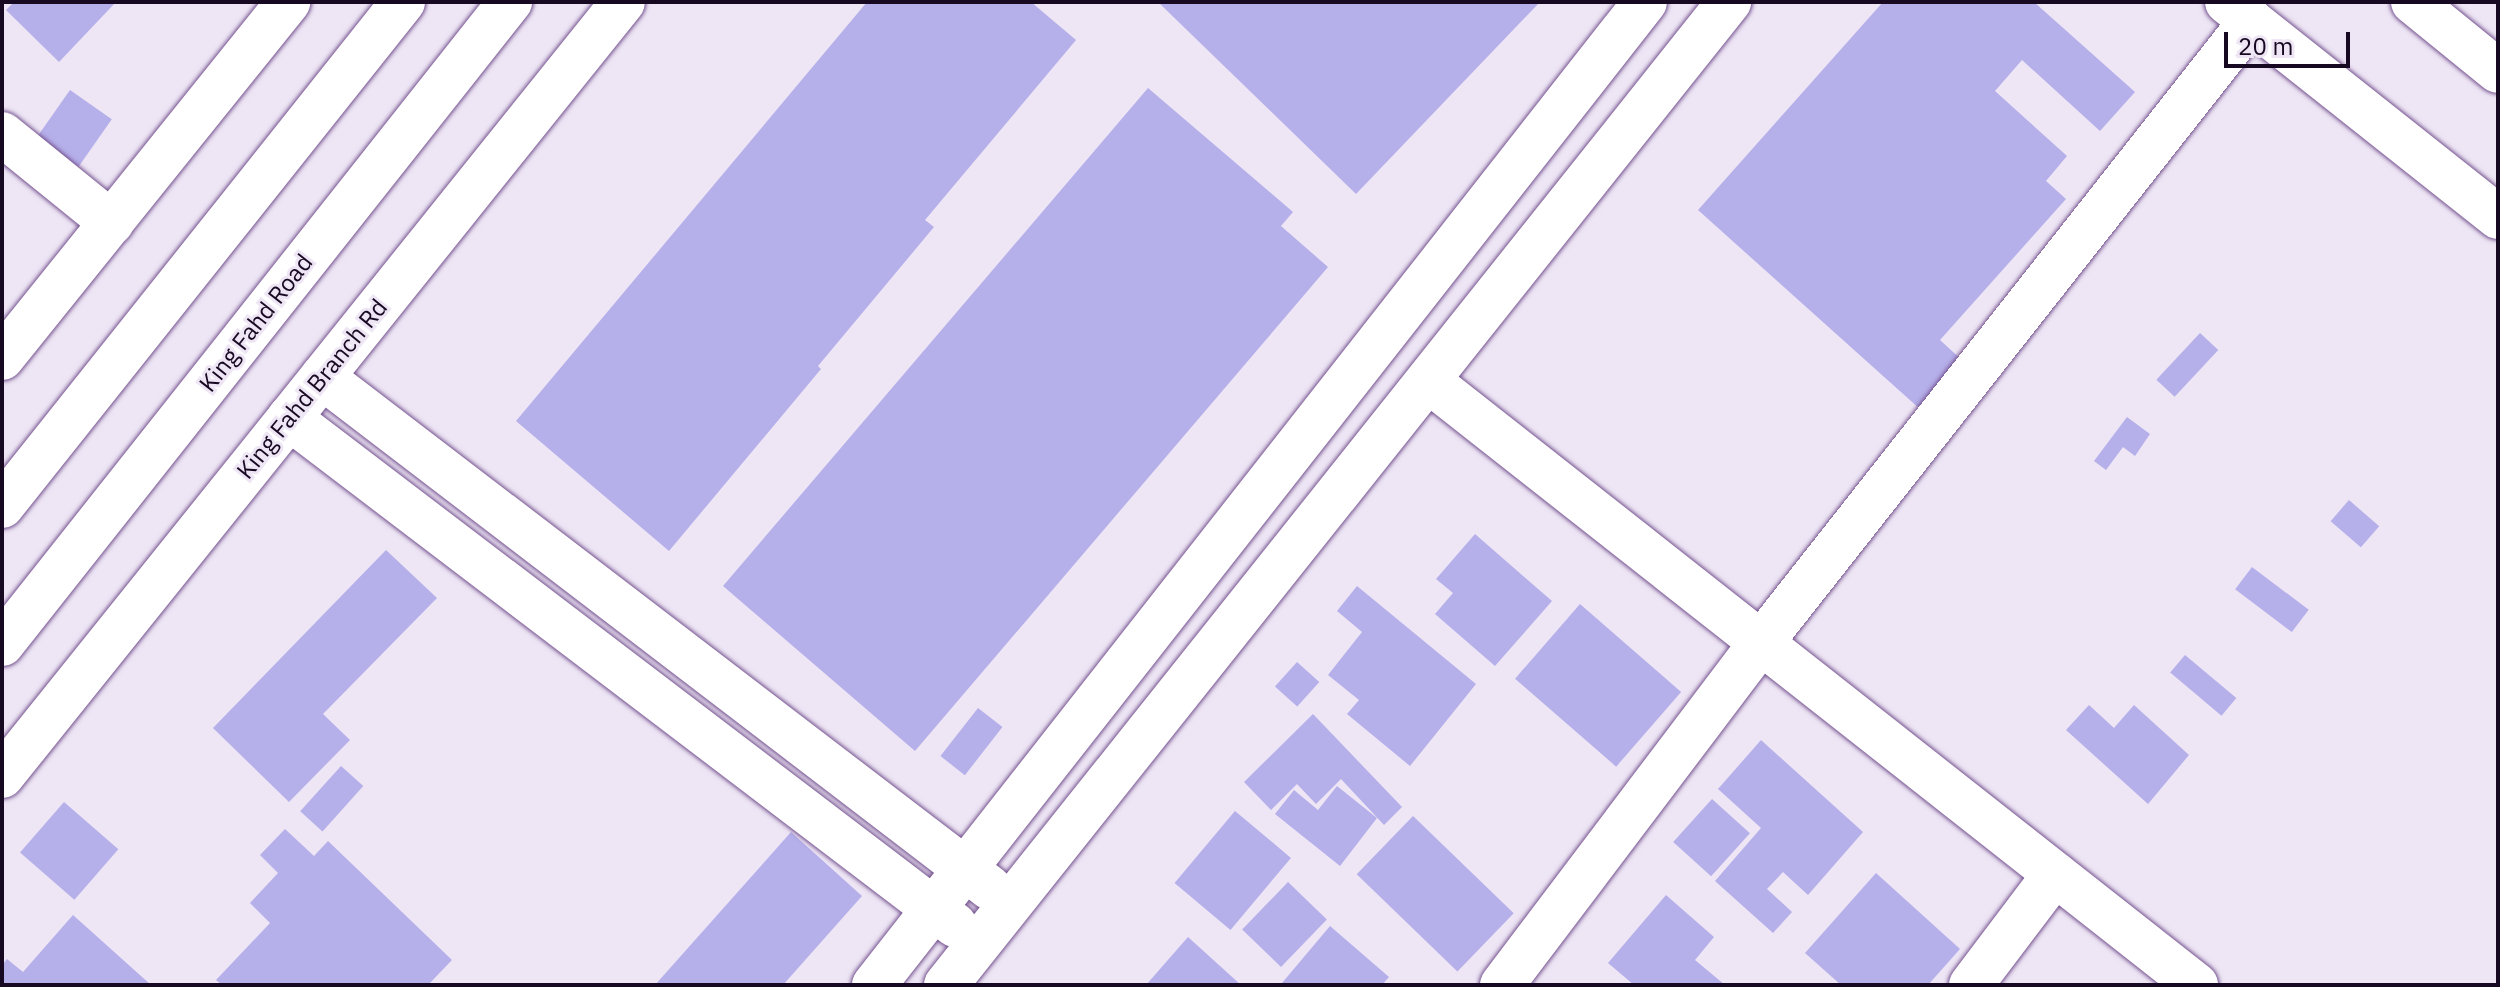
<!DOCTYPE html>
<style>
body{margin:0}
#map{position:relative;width:2500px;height:987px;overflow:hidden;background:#eee6f5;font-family:"IBM Plex Sans",sans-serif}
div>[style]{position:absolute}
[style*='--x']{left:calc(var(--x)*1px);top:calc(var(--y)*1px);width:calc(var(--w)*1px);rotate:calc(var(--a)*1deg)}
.building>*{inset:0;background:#b5afea;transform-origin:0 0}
.roads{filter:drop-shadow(0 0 2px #74528f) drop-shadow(0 0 2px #74528f)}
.minor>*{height:44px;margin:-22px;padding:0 22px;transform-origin:22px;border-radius:22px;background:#fff}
.major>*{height:44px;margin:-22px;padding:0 22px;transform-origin:22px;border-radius:22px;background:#fff}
.highway>*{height:44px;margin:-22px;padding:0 22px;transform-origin:22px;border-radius:22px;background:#fff}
span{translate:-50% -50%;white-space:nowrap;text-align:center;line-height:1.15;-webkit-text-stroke:6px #eee6f5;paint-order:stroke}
.street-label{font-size:24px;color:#170921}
.frame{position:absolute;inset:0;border:4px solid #170921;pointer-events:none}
.scale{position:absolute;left:2224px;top:32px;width:126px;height:36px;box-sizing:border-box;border:4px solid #170921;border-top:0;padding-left:10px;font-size:24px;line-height:28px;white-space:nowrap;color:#170921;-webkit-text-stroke:6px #eee6f5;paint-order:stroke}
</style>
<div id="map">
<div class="building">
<div style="clip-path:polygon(14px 2px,116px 2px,59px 62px,6px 10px)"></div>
<div style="clip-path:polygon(867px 2px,1031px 2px,1076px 40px,925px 220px,934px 227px,818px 366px,821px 369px,669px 551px,516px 421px)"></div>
<div style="clip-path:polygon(1158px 2px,1540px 2px,1356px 194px)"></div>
<div style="clip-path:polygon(1883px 2px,2034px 2px,2135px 92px,2100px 131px,2022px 60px,1995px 91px,2067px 156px,2046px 181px,2066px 199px,1940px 340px,1964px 362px,1921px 410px,1698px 210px)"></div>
<div style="clip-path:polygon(1148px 88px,1293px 212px,1281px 226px,1328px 267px,915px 751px,723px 586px)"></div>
<div style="left:70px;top:90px;width:51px;height:58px;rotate:35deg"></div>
<div style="left:2200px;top:333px;width:25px;height:64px;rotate:43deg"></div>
<div style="clip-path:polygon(2127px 417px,2150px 434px,2135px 456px,2123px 447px,2106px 470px,2094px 461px)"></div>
<div style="left:2349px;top:500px;width:40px;height:28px;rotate:41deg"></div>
<div style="clip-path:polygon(1475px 534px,1552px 601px,1495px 666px,1435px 614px,1453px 593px,1436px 579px)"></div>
<div style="clip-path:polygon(386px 550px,437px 598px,323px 714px,350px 740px,289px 802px,213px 728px)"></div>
<div style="left:2252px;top:567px;width:71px;height:28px;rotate:37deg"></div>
<div style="clip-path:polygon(1357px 586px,1476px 684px,1410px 766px,1347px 714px,1359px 700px,1328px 675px,1362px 632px,1337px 611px)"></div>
<div style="left:1580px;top:604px;width:134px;height:99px;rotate:41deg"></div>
<div style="left:2185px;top:655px;width:67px;height:23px;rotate:40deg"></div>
<div style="left:1297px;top:662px;width:30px;height:33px;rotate:42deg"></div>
<div style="clip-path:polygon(2089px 705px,2114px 728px,2134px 705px,2189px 755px,2148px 804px,2066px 730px)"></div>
<div style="left:978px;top:708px;width:31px;height:61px;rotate:38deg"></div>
<div style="clip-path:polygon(1313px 714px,1402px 807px,1384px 825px,1341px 779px,1316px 804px,1297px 784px,1271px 810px,1244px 782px)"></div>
<div style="clip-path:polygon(1761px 740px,1863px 832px,1808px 895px,1783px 872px,1767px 889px,1792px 912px,1773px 933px,1715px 881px,1761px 828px,1718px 789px)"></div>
<div style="left:341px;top:766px;width:30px;height:61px;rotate:42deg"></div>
<div style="clip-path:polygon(1337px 786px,1377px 818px,1340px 866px,1275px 814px,1294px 790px,1318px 810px)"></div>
<div style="left:1712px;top:799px;width:51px;height:58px;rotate:42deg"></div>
<div style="left:64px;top:802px;width:72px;height:67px;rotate:41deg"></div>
<div style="left:1235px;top:811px;width:73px;height:94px;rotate:40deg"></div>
<div style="left:1413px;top:816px;width:140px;height:81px;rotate:44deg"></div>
<div style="clip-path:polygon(285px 829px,314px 856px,328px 841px,452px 960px,428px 985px,222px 985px,216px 980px,270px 923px,250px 903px,278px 873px,260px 855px)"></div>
<div style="clip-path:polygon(791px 832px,862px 896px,783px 985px,655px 985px)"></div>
<div style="clip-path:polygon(1876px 873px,1960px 949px,1928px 985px,1841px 985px,1805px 953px)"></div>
<div style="left:1288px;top:882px;width:54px;height:66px;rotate:44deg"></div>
<div style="clip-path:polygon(1666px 895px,1714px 937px,1695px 960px,1725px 985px,1634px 985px,1608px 963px)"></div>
<div style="clip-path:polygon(73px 915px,151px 985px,2px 985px,2px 965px,7px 959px,23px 972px)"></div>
<div style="clip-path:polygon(1330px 926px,1389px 977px,1382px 985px,1282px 983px)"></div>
<div style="clip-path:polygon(1188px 937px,1241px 985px,1146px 985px)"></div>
</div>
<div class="roads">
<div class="minor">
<div style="--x:2227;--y:2;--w:346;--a:38.4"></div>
<div style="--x:2413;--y:2;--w:109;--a:39.1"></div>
<div style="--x:2;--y:134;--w:141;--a:39"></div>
<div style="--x:322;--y:377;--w:841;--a:37.41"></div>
<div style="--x:1430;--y:382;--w:975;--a:38.21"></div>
<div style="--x:289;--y:418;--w:837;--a:37.28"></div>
<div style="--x:874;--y:985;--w:1249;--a:-51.89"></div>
<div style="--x:946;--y:985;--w:1257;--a:-51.46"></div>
<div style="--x:1502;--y:985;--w:429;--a:-52.9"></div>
<div style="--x:1761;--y:643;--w:792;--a:-51.77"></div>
<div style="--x:1971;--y:985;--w:139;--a:-52.9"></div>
</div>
<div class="major">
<div style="--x:2;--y:358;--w:457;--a:-51.2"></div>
<div style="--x:2;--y:776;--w:992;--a:-51.26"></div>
</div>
<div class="highway">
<div style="--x:2;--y:506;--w:644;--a:-51.49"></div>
<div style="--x:2;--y:644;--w:819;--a:-51.65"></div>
</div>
</div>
<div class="street-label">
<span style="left:256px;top:323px;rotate:-52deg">King Fahd Road</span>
<span style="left:312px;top:389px;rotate:-51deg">King Fahd Branch Rd</span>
</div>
<div class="frame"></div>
<div class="scale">20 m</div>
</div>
